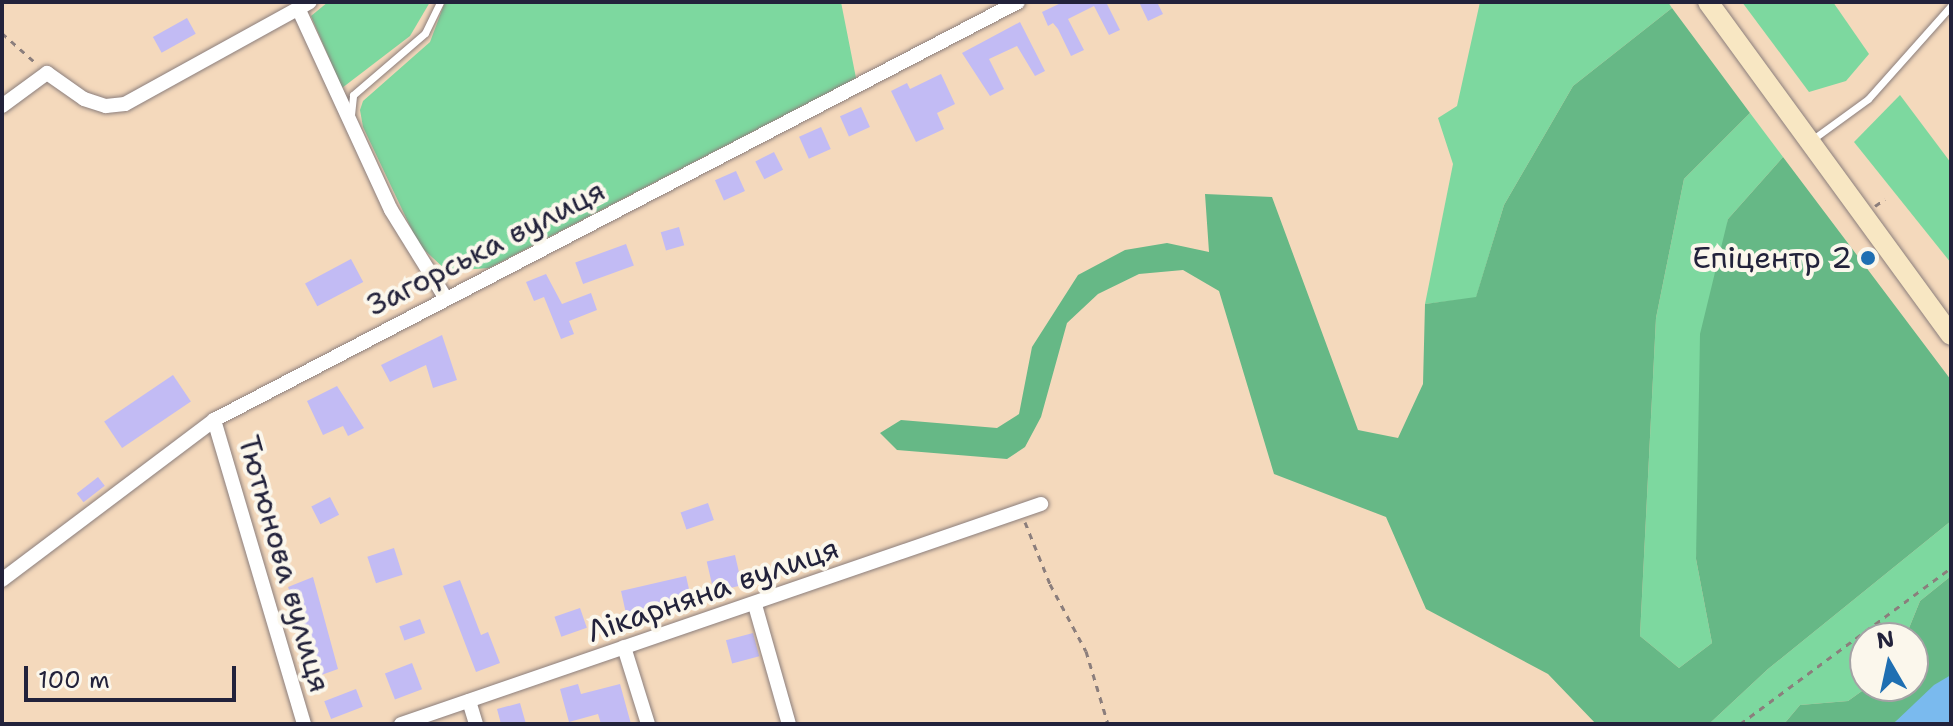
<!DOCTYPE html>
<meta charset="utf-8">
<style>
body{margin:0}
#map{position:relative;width:1953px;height:726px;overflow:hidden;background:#f4d9bc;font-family:"Shantell Sans",sans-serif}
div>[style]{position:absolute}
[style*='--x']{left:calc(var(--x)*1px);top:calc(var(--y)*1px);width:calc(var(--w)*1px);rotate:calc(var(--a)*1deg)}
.green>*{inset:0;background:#7dd89f}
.forest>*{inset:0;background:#66b886}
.water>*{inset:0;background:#7abaee}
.building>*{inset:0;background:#c2bbf4;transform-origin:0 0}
.path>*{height:3px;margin-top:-1.5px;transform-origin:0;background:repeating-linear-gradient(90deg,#8b7e7c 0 6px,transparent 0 12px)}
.roads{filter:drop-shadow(0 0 2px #8b7e7c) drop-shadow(0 0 2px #8b7e7c)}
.lane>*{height:7px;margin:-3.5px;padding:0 3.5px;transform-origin:3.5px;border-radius:3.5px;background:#fff}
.street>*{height:14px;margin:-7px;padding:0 7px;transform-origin:7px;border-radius:7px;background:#fff}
.secondary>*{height:20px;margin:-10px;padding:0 10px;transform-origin:10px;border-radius:10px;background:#f8e7c3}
.dots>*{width:22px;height:22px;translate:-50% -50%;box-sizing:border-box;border:4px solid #fbf7ec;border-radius:50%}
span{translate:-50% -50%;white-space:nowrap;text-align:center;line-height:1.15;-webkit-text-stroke:8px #fbf7ec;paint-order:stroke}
.street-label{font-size:30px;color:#22223b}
.poi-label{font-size:30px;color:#22223b}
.right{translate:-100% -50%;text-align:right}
.frame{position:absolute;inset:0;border:4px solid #22223b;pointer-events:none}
.north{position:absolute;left:1849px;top:622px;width:80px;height:80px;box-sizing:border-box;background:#fbf7ec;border:2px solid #a4a2a5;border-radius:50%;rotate:351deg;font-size:22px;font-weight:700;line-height:32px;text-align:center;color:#22223b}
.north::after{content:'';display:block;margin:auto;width:28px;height:36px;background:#1f6fb2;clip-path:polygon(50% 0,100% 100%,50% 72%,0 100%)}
.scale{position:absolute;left:24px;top:666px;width:212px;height:36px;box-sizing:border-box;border:4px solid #22223b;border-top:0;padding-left:10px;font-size:24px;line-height:28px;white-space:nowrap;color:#22223b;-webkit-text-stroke:6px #fbf7ec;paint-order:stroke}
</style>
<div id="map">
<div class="green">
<div style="clip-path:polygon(328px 2px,430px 2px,410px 36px,342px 88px,311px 16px)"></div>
<div style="clip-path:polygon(445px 2px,841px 2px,856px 78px,489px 268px,447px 271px,419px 245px,363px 127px,360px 110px,363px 101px,430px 42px)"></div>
<div style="clip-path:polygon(1480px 2px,1668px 2px,1672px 8px,1573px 86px,1504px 205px,1476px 298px,1425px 304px,1453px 164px,1438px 118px,1457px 106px)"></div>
<div style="clip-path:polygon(1742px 2px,1833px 2px,1869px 54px,1846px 81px,1809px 92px)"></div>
<div style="clip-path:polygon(1900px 95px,1951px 163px,1951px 263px,1854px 142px)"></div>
<div style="clip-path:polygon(1750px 113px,1783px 157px,1728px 219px,1696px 559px,1712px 643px,1679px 668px,1640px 636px,1656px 318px,1684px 179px)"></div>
<div style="clip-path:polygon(1951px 521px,1951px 576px,1920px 601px,1905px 638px,1865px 638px,1869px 686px,1848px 701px,1800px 705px,1784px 724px,1709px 724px,1768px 669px)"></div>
</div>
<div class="forest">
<div style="clip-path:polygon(1672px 8px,1750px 113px,1684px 179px,1656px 318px,1640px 636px,1679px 668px,1712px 643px,1696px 559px,1700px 334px,1728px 219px,1783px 157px,1951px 380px,1951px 521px,1768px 669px,1709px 724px,1596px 724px,1548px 674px,1426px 609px,1386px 517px,1274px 474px,1219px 291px,1183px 270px,1139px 274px,1098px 294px,1067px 323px,1041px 417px,1025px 447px,1007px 459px,897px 450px,880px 433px,901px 420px,997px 428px,1019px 414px,1032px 347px,1078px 275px,1125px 250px,1167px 243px,1209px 252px,1205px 194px,1272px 197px,1358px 430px,1398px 438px,1423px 384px,1425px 304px,1476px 297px,1504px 205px,1573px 86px)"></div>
<div style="clip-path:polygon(1951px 576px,1951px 675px,1893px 724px,1784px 724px,1800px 705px,1848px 701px,1869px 686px,1913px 686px,1913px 638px,1905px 638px,1920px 601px)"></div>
</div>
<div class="water">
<div style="clip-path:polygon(1951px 675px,1951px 724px,1893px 724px,1934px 685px)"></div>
</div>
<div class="building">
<div style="clip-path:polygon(1063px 2px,1106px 2px,1120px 30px,1109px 35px,1094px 6px,1068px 19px,1084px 50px,1071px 56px,1058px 29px,1053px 23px,1048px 26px,1042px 12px)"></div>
<div style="clip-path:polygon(1139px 2px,1157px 2px,1163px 14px,1148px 21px)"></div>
<div style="left:187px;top:18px;width:18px;height:39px;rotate:61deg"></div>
<div style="clip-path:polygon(1020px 22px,1045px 71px,1035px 76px,1017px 46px,989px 59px,1004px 89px,990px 96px,962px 53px)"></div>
<div style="clip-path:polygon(941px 74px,955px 104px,937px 113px,944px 129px,916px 142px,891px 91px,907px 83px,910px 89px)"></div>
<div style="left:861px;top:107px;width:22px;height:23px;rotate:66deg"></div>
<div style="left:821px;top:127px;width:24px;height:24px;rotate:66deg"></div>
<div style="left:774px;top:152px;width:20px;height:21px;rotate:63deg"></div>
<div style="left:736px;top:171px;width:22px;height:23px;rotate:66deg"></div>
<div style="left:679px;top:227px;width:19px;height:19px;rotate:74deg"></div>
<div style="left:626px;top:244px;width:23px;height:54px;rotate:70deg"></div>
<div style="left:351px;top:259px;width:26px;height:52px;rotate:62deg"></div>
<div style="clip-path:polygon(546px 274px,562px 304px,591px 293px,597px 310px,569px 321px,574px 334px,561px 339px,544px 297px,534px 301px,526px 282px)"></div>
<div style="clip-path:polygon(442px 335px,457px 380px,433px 388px,426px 365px,390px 382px,381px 365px)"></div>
<div style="left:173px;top:375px;width:32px;height:83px;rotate:56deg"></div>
<div style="clip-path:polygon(337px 386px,364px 428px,348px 436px,343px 426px,323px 435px,307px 401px)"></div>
<div style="left:98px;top:477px;width:11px;height:27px;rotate:52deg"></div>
<div style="left:330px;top:497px;width:20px;height:21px;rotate:63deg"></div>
<div style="left:708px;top:503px;width:18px;height:29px;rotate:71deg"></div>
<div style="left:394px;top:548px;width:28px;height:28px;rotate:72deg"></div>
<div style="left:735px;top:555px;width:31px;height:29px;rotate:77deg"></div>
<div style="clip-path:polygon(686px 576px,691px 598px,627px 618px,621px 591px)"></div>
<div style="clip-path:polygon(313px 577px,338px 669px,313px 678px,296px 623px,301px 620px,288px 587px)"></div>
<div style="clip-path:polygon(460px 580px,481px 635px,488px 632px,500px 663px,476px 672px,443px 586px)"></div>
<div style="left:580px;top:608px;width:21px;height:27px;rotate:71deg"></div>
<div style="left:420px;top:619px;width:15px;height:22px;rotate:70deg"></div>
<div style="left:753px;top:633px;width:24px;height:28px;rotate:75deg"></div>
<div style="left:412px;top:663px;width:28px;height:29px;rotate:69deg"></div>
<div style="clip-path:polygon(578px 684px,581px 694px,620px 684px,631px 724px,601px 724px,598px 714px,569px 722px,560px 689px)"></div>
<div style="left:356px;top:689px;width:19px;height:34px;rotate:69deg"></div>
<div style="clip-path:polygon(520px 703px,526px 724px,501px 724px,497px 709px)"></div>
</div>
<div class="path">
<div style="--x:2;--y:33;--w:48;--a:41.6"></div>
<div style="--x:1875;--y:206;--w:12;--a:-35"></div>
<div style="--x:1025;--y:522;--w:67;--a:68"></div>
<div style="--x:1050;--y:584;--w:76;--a:61.8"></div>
<div style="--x:1086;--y:651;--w:76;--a:73.2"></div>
<div style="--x:1740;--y:724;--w:262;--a:-36.5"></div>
</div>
<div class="roads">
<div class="lane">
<div style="--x:351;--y:115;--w:20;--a:-84"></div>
<div style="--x:353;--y:95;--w:95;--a:-40.7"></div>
<div style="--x:425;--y:33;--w:34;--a:-64"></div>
<div style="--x:1813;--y:139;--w:68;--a:-36"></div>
<div style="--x:1868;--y:99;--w:125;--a:-48.3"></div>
</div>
<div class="street">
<div style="--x:298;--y:8;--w:222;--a:65.3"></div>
<div style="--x:391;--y:210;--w:102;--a:58.2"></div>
<div style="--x:2;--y:106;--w:56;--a:-36.3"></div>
<div style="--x:47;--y:73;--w:45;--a:35.1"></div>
<div style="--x:84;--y:99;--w:23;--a:18"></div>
<div style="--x:106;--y:106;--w:19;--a:-6"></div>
<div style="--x:125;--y:104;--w:211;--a:-28.9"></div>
<div style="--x:214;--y:420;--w:317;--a:73.5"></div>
<div style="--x:2;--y:580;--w:266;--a:-37"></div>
<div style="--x:214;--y:420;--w:906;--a:-27.47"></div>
<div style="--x:755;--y:605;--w:124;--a:74.1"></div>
<div style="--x:624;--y:647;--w:81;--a:72.7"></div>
<div style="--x:469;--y:701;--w:24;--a:73"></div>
<div style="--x:401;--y:724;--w:677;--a:-18.97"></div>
</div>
<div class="secondary">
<div style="--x:1708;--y:2;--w:412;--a:53.9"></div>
</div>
</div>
<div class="dots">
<div style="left:1868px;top:258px;background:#1f6fb2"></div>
</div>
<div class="street-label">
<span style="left:486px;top:248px;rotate:-27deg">Загорська вулиця</span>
<span style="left:284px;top:564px;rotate:74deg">Тютюнова вулиця</span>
<span style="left:713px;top:590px;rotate:-19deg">Лікарняна вулиця</span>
</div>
<div class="poi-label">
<span class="right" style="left:1852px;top:258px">Епіцентр 2</span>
</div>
<div class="frame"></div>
<div class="north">N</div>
<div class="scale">100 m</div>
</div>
